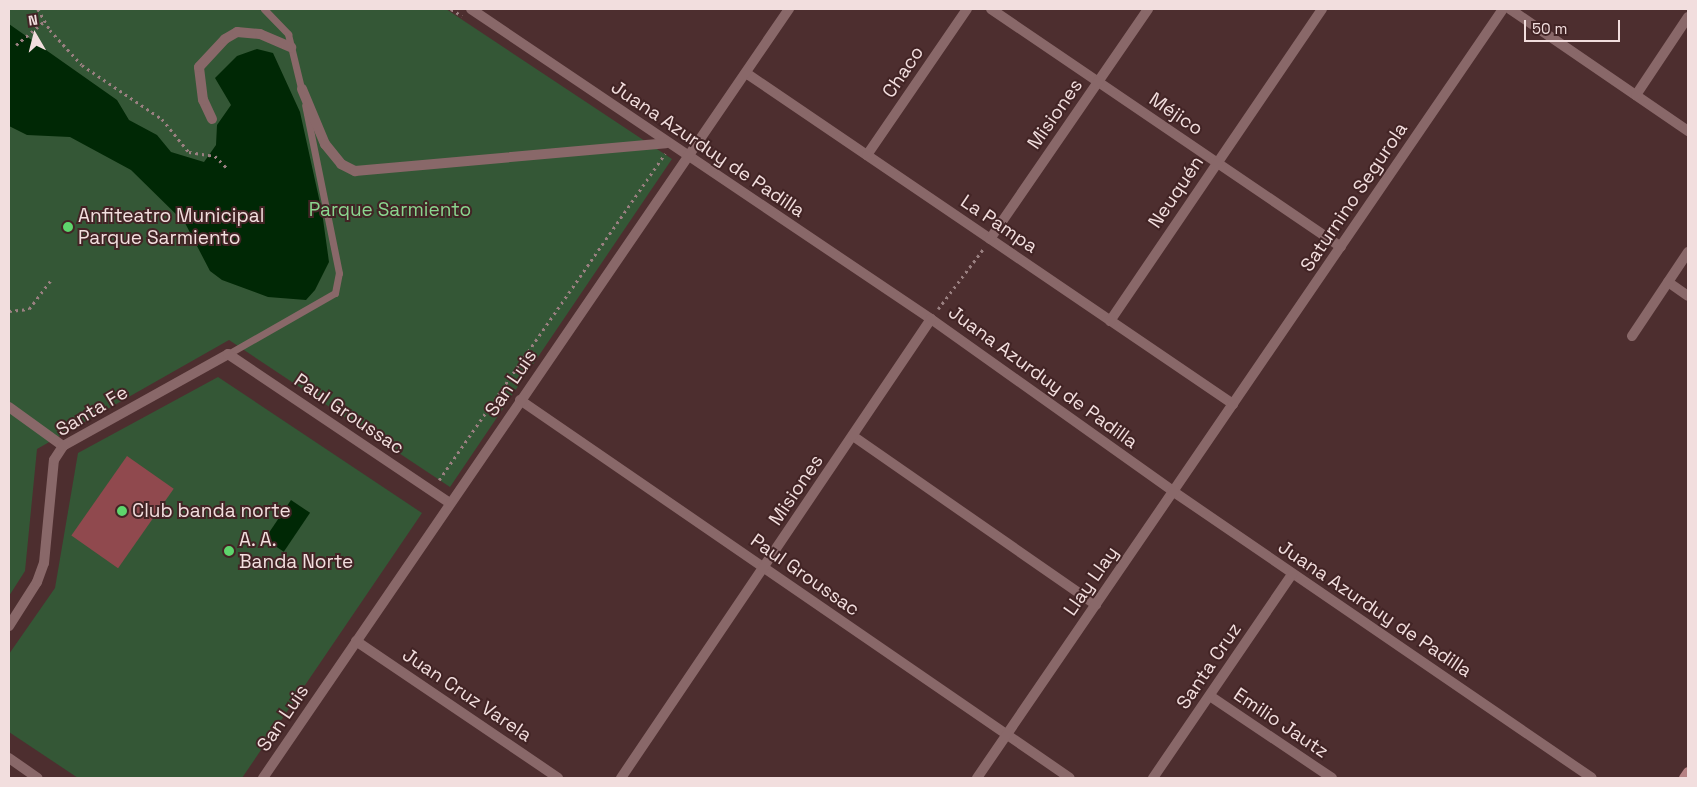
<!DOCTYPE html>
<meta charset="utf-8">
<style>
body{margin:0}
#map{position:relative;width:1697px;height:787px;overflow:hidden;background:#4d2e2f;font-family:"Space Grotesk",sans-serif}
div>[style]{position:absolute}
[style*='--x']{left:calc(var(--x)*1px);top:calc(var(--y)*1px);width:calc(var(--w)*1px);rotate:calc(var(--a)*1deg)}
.green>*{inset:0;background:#345736}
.water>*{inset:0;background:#002805;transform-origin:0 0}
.building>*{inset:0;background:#90494e;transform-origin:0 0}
.path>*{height:2.5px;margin-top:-1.25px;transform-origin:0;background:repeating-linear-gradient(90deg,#9a8081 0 2.5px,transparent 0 6.5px)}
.service>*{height:7px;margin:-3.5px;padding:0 3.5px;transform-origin:3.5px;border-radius:3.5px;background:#896869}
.minor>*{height:10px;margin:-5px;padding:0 5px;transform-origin:5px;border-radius:5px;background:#896869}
.secondary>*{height:10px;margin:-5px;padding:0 5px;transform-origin:5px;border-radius:5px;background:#b68284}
.dots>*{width:14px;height:14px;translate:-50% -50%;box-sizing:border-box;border:2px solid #422425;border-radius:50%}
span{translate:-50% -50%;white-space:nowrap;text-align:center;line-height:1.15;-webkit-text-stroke:4px #422425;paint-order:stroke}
.street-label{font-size:19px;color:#f2dede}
.park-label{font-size:19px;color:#8ad58e}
.poi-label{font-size:19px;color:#f2dede}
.left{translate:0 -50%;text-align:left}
.frame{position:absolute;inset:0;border:10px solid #f2dede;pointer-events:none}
.north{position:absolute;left:10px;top:10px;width:50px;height:50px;-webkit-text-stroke:4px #422425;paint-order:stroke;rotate:352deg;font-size:14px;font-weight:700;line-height:20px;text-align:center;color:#f2dede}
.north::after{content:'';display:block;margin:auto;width:18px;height:22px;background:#f2dede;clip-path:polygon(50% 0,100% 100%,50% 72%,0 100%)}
.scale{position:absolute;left:1524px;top:20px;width:96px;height:22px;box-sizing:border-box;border:2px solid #f2dede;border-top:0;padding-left:6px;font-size:15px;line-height:18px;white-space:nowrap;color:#f2dede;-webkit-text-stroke:4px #422425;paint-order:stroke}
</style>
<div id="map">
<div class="green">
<div style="clip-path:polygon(9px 9px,446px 9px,672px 159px,450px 487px,229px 340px,37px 449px,25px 571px,9px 596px)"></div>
<div style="clip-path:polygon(218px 377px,422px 513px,242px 778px,78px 778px,9px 732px,9px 654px,55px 588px,78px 453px)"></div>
</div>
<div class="water">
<div style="clip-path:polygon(9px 24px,117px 100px,129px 120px,157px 135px,171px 152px,204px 162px,216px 145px,217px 125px,231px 105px,215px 78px,237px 56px,257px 49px,273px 53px,300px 112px,322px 212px,329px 262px,315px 290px,306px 300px,268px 297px,222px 280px,210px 271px,185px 223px,131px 170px,70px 137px,27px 135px,9px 126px)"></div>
<div style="left:291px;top:500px;width:23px;height:47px;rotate:34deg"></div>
</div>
<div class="building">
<div style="left:127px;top:456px;width:57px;height:97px;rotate:35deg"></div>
</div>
<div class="path">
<div style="--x:38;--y:9;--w:24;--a:60"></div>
<div style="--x:50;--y:30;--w:47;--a:47.6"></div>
<div style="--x:82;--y:65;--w:97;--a:34"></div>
<div style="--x:162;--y:119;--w:43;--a:50.7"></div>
<div style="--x:189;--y:152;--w:26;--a:9"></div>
<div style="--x:215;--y:156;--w:16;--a:45"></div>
<div style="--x:451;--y:9;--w:13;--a:32"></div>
<div style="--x:16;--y:45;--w:38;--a:-40"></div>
<div style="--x:938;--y:309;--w:76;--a:-53"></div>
<div style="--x:9;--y:311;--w:20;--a:-6"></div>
<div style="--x:29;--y:309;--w:38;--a:-53"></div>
<div style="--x:439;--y:480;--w:397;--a:-55.3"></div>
</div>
<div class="service">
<div style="--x:264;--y:9;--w:35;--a:46"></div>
<div style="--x:288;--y:34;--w:60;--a:76.4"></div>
<div style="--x:228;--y:354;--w:123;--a:-29.7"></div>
<div style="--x:335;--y:293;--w:20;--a:-79"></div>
<div style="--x:339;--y:273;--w:171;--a:-101.4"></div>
</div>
<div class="minor">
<div style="--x:471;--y:9;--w:555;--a:33.98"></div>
<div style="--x:931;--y:319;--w:298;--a:35.4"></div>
<div style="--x:1174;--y:492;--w:506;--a:34.38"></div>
<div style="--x:991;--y:9;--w:423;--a:34.2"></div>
<div style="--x:1510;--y:9;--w:216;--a:34.4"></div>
<div style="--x:746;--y:73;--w:589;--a:34.2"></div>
<div style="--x:302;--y:89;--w:60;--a:67.3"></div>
<div style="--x:325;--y:144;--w:26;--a:51"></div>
<div style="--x:341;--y:164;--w:16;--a:27"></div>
<div style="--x:355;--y:171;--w:312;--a:-5.1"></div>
<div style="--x:1636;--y:95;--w:94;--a:-56.3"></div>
<div style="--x:212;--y:119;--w:21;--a:-115"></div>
<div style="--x:203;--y:100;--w:33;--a:-97"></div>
<div style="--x:199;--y:67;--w:38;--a:-47"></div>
<div style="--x:225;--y:39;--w:14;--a:-30"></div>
<div style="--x:237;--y:32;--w:23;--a:5"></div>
<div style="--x:260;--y:34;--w:34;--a:23"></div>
<div style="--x:867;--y:155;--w:177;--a:-55.6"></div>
<div style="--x:990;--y:239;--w:279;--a:-55.5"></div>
<div style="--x:1668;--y:282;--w:24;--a:35"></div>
<div style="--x:1110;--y:321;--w:377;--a:-55.8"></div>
<div style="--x:1632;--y:336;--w:101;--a:-56.3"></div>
<div style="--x:520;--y:400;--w:667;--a:34.5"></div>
<div style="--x:9;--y:407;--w:67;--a:35.8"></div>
<div style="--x:853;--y:436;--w:296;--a:34.8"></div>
<div style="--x:9;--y:626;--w:52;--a:-57.5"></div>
<div style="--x:37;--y:582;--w:20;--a:-70"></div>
<div style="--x:44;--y:563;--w:103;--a:-84.5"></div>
<div style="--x:54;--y:460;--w:17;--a:-57"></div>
<div style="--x:63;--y:446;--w:189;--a:-29.1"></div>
<div style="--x:228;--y:354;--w:267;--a:33.9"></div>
<div style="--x:356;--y:641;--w:244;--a:34.1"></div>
<div style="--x:1210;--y:696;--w:147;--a:33.9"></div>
<div style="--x:9;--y:758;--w:35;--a:35"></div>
<div style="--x:263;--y:778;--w:932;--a:-55.63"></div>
<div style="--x:621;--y:778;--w:554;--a:-55.97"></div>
<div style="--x:977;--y:778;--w:932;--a:-55.63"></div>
<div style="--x:1153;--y:778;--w:247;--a:-55.7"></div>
</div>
<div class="secondary">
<div style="--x:1684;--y:778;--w:7;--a:-56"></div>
</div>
<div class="dots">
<div style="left:68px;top:227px;background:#5ed56c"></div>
<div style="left:122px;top:511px;background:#5ed56c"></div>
<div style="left:229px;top:551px;background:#5ed56c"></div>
</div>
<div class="street-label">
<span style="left:903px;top:72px;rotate:-56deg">Chaco</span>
<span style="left:1055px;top:114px;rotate:-55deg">Misiones</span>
<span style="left:1176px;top:114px;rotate:34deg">Méjico</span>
<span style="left:708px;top:149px;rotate:34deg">Juana Azurduy de Padilla</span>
<span style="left:1176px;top:192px;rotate:-56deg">Neuquén</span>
<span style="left:1354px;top:197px;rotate:-56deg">Saturnino Segurola</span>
<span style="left:999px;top:224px;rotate:34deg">La Pampa</span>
<span style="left:1043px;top:377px;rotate:36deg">Juana Azurduy de Padilla</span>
<span style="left:511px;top:383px;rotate:-56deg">San Luis</span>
<span style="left:92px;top:411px;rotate:-31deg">Santa Fe</span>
<span style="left:349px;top:414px;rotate:34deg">Paul Groussac</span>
<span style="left:796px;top:490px;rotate:-56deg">Misiones</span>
<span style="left:805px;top:575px;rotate:35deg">Paul Groussac</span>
<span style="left:1091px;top:581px;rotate:-55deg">Llay Llay</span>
<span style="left:1375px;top:609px;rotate:34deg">Juana Azurduy de Padilla</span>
<span style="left:1209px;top:666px;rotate:-56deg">Santa Cruz</span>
<span style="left:467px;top:695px;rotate:34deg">Juan Cruz Varela</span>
<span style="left:283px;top:718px;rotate:-56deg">San Luis</span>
<span style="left:1281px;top:723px;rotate:34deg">Emilio Jautz</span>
</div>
<div class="park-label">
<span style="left:390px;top:210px">Parque Sarmiento</span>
</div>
<div class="poi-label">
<span class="left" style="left:78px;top:227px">Anfiteatro Municipal<br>Parque Sarmiento</span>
<span class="left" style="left:132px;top:511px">Club banda norte</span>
<span class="left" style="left:239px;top:551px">A. A.<br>Banda Norte</span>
</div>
<div class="frame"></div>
<div class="north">N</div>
<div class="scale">50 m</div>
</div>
